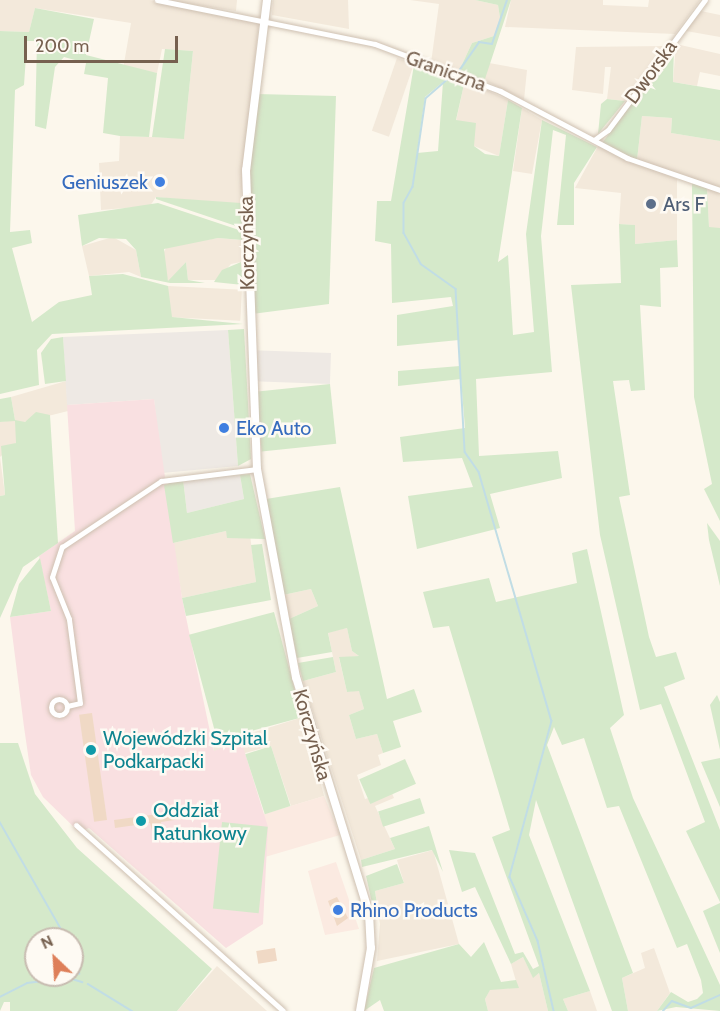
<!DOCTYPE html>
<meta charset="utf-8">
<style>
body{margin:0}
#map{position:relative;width:720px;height:1011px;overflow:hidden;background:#fcf7ec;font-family:Cabin,sans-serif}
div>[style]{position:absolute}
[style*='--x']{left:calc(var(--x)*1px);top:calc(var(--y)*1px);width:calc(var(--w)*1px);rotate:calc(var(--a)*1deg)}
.residential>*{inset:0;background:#f3e9db;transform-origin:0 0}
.commercial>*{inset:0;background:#fbeae1}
.industrial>*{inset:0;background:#eee9e4;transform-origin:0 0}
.medical>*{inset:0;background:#f9e0e1}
.green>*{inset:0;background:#d5e9ca;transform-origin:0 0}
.stream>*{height:1.5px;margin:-0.75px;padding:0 0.75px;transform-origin:0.75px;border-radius:0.75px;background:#c1dde5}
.building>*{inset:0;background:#f0d9c5;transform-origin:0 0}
.roads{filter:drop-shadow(0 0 2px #cec0b1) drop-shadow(0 0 2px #cec0b1)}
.minor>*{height:5px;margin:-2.5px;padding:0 2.5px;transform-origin:2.5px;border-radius:2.5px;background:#fff}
.minor>.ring{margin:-2.5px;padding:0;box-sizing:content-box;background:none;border:5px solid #fff;border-radius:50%}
.secondary>*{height:8px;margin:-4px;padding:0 4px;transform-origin:4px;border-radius:4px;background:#fff}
.dots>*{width:16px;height:16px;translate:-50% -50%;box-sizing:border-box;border:3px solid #fefaf3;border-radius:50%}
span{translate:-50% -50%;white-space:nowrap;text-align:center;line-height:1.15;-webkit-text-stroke:5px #fefaf3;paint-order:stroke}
.street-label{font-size:20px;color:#76604f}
.shop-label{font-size:20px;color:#366cbe}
.right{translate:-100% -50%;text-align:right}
.left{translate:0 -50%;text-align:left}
.service-label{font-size:20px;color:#4e5e75}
.culture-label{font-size:20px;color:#0d838f}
.north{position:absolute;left:24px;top:927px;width:60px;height:60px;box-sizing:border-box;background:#fefaf3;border:2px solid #c8bcb1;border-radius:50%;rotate:335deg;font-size:16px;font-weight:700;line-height:24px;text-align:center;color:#76604f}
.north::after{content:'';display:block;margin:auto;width:21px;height:27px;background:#de7f59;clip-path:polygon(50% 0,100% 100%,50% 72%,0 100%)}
.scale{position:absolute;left:24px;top:36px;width:154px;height:27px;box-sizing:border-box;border:3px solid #76604f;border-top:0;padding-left:8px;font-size:18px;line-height:21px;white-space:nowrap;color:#76604f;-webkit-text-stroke:4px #fefaf3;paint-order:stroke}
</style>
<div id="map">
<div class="residential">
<div style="clip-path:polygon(0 0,150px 0,253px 17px,259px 22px,240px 205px,156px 197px,150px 206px,101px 210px,99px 163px,119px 161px,120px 136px,184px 138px,193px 51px,162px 49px,157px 73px,123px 69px,131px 23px,35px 8px,29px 32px,0 31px)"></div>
<div style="clip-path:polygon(164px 0,237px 0,236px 11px)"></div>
<div style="clip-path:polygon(273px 0,348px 0,349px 29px,272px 15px)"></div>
<div style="clip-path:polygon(410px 0,475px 0,498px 5px,500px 18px,494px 36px,472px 43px,458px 73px,431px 63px,439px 4px)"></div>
<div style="clip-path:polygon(511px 0,603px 0,603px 5px,648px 7px,649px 0,700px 0,675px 34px,505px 27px)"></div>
<div style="clip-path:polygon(701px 11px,720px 15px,720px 37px,686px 31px)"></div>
<div style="clip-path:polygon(676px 44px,720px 54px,720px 76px,700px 72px,697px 86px,673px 82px)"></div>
<div style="clip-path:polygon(665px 46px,625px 101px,607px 99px,611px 67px,605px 67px,603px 94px,572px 90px,576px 47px)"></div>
<div style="left:397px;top:58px;width:18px;height:77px;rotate:19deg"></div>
<div style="clip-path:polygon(489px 63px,527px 70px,524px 100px,484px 80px)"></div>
<div style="clip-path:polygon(465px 80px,508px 100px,499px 156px,474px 146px,456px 121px)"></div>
<div style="clip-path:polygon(522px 108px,542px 120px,532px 174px,513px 171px)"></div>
<div style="clip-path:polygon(642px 116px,672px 118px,671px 133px,720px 141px,720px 188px,637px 160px)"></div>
<div style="clip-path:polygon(598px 146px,677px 179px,677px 240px,635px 244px,634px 225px,619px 224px,621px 193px,575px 188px)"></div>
<div style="clip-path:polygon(707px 188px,720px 192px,720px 228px,709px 228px)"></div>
<div style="clip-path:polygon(113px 237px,136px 250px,141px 277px,129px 272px,89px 276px,82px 246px)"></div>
<div style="clip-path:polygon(218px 238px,241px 240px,241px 262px,231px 264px,217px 280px,188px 280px,186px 262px,168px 282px,162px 256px,167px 246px)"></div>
<div style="left:168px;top:286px;width:74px;height:31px;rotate:3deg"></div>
<div style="clip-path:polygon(66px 381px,68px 411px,24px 422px,16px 443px,0 457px,5px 495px,0 496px,0 422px,15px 420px,11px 397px)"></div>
<div style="clip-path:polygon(226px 531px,228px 538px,250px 535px,256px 582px,182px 598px,173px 543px)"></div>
<div style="clip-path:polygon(311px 589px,318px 606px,289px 619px,283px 595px)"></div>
<div style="clip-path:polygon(347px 628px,352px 651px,359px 656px,339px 658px,347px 692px,359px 690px,364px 709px,349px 715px,356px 739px,377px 734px,383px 753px,378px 755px,381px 765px,357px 775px,365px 799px,391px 791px,394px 798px,375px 806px,395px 849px,361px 860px,303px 681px,336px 672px,328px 632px)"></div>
<div style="clip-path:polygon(303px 717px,324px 796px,291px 806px,271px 746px,245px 753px,214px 751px,213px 745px)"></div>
<div style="clip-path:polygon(433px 850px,459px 944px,377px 961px,380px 924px,375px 891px,404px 883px,397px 860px)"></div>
<div style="clip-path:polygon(654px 948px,670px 993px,657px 1011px,628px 1011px,622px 978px,645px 968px,641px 953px)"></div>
<div style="clip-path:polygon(523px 957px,533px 977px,539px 973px,548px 1011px,488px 1011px,485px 999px,490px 989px,518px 988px,511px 964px)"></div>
<div style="clip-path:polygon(217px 966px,267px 1011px,177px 1011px)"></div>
<div style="clip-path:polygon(590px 991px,597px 1011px,568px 1011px,563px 999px)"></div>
</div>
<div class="commercial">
<div style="clip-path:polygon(324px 796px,340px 835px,265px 857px,264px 814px)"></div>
<div style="clip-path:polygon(336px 862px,359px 929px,325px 935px,308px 871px)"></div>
</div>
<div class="industrial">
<div style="clip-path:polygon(228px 330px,238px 466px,162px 473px,154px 399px,67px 405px,63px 337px)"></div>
<div style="left:331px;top:353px;width:31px;height:79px;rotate:92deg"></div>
<div style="clip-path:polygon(240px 475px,244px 499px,187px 513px,183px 479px)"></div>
</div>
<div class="medical">
<div style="clip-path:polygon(154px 399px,182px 598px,214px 751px,241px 740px,268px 827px,263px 924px,226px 948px,89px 828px,79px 832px,43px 797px,31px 775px,24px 727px,10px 617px,51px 611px,39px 556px,75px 531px,67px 405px)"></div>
</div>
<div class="green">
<div style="clip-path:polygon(475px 0,511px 0,484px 82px,458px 73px,472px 43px,494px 36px,500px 18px,498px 5px)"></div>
<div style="clip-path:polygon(35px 8px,94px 19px,86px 55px,157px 73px,149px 137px,120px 136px,103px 133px,108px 78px,84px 74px,86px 63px,64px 57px,55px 67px,46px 129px,35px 126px,37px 41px,27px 41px,24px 85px,15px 90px,10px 232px,30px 230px,32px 243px,12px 248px,32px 322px,59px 302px,92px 295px,89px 276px,123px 274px,168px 286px,172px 317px,243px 324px,52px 334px,37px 350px,39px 385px,0 394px,0 31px,29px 32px)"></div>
<div style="clip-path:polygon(674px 47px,673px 82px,720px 90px,720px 141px,671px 133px,672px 118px,642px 116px,637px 160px,602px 143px)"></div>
<div style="clip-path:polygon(165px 49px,193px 51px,184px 139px,152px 137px)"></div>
<div style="clip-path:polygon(evenodd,407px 58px,465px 80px,456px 120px,476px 123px,474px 146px,485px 154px,499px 156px,508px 100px,522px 108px,498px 262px,508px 255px,513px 335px,534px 332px,526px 234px,542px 120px,597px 147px,574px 183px,574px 225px,557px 225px,566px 135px,553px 130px,541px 236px,552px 372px,476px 379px,479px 456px,558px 451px,562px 478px,490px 494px,500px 528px,417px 549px,408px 496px,473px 487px,462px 458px,403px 462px,400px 437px,465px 428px,461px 379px,398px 386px,398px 371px,460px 366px,459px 340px,397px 346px,397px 315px,453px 306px,451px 297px,392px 303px,391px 244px,375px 241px,377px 201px,391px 201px,414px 65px,407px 58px,443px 82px,438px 151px,417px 153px,425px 97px,443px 82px)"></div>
<div style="clip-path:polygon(257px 94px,336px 96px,329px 304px,252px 314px,249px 185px)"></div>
<div style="clip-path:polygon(607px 99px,625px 101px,598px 134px,601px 104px)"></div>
<div style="clip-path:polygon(692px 183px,707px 188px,709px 227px,720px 228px,720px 521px,704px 489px,712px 484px,694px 397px)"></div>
<div style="clip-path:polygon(156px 197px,241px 203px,242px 228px,156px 199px)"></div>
<div style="clip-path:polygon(158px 203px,242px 231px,242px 240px,218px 238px,164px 249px,168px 281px,186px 262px,188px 280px,205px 283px,170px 283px,141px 277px,136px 250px,126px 239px,99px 238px,82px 246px,78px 215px)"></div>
<div style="clip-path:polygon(619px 224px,635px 225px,635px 244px,677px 240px,678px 267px,660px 268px,661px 307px,640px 305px,645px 390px,631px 391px,629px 380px,613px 381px,630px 495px,619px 497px,649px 637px,656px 657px,676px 652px,685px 679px,664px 687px,720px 830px,720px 902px,686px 831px,705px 822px,661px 704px,640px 710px,600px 535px,571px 285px,621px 283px)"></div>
<div style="clip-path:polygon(241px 262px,243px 285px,214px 282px,222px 270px)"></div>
<div style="clip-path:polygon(244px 329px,251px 459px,238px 466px,228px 330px)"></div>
<div style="clip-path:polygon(63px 337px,66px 381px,45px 384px,41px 353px,51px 339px)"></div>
<div style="left:330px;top:384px;width:60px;height:75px;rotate:84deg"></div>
<div style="clip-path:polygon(11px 397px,15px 420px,25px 422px,36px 412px,50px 415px,58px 543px,23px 567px,0 618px,0 496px,5px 495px,1px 446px,16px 443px,15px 421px,0 422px,0 399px)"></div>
<div style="clip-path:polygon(250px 474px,265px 539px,227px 538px,226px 531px,173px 543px,164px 485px,183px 479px,187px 513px,244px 499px,240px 475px)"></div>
<div style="clip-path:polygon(340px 487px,387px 699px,414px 689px,422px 712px,393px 721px,401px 747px,383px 753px,377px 734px,356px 739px,349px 715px,364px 709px,359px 691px,347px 692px,339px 657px,359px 656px,352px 651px,347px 628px,328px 633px,332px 652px,297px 658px,289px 619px,318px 606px,311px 589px,283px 595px,266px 499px)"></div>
<div style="clip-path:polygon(707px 523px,720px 541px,720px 586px,709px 540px)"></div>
<div style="clip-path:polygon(262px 544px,271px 600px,186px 616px,182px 598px,256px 582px,251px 545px)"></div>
<div style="clip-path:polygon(587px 549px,624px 715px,610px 728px,633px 798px,720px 985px,720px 1011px,676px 1007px,657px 1011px,671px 992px,688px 1002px,697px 999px,703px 993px,701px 980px,687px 944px,677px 948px,619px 806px,607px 808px,584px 738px,562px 745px,554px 727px,547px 745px,633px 973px,622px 978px,628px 1011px,612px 1011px,536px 800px,529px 835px,590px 991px,563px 999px,568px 1011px,548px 1011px,539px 973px,533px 978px,523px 957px,511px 964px,475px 887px,462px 892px,449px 850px,475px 853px,515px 954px,523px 952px,533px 969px,539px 966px,492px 837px,510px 830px,449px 626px,433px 628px,423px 592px,489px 578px,496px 602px,577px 583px,572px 553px)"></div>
<div style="clip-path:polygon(40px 558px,51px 611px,10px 617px,19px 584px)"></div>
<div style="left:274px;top:612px;width:109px;height:88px;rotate:75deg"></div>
<div style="clip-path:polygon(333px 657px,336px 672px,303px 681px,298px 663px)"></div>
<div style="clip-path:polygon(717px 695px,720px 702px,720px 750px,710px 705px)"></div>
<div style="clip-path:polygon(evenodd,0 743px,18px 743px,35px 794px,77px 848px,212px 969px,177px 1011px,10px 1011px,10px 1002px,4px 1002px,0 1011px,0 743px,36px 939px,72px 939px,72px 975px,36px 975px,36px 939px)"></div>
<div style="left:271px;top:746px;width:63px;height:27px;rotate:72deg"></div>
<div style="clip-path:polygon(720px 758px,720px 807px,701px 762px)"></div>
<div style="left:405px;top:759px;width:27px;height:50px;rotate:66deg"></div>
<div style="left:420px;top:798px;width:16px;height:44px;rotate:72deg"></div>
<div style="left:222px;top:822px;width:46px;height:87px;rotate:6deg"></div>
<div style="clip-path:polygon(429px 826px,443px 872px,432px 850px,362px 867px,361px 860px,395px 849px,390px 838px)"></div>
<div style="clip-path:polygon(397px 864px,404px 883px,375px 891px,377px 904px,372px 903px,366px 876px)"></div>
<div style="clip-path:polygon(720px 903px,720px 953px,703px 911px)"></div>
<div style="clip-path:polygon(484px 942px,501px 982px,516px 980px,519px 988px,490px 990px,485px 999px,488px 1011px,384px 1011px,380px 1000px,364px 1011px,374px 968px,459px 944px,471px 957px)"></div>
</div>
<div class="stream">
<div style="--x:459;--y:71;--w:35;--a:-55"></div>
<div style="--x:479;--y:42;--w:13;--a:9"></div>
<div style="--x:492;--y:44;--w:46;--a:-71.2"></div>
<div style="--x:451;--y:77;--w:33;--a:139"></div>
<div style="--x:426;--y:99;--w:89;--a:98.4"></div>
<div style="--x:413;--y:187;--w:18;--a:119"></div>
<div style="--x:404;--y:203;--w:30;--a:90"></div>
<div style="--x:404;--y:233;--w:35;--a:61"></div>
<div style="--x:421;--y:264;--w:43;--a:35.5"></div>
<div style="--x:456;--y:289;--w:163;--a:86.8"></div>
<div style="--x:465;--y:452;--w:24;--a:55"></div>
<div style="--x:479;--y:472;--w:259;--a:73.7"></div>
<div style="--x:552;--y:721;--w:162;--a:105.1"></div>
<div style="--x:510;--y:877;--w:70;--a:66.4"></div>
<div style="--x:538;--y:941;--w:72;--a:77.1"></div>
<div style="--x:0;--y:822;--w:135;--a:60.2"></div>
<div style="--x:72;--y:950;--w:25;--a:72"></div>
<div style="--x:88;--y:984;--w:52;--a:31.5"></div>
<div style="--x:0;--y:997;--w:30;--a:-27"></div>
<div style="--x:27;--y:983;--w:42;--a:-6.8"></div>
<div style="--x:69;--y:978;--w:14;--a:17"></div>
<div style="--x:663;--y:1011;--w:13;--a:-48"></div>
<div style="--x:672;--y:1001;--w:20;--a:20"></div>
<div style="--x:691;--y:1008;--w:32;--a:-24"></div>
</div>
<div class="building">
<div style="left:92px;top:713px;width:108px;height:13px;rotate:82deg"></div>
<div style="clip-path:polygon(180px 811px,181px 819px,161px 822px,162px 830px,152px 831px,150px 823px,115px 828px,114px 820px)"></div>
<div style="clip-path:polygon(337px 897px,348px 918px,337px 926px,328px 901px)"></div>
<div style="left:275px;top:948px;width:13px;height:19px;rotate:81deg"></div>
</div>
<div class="roads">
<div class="minor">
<div style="--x:157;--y:0;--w:222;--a:11.4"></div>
<div style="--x:375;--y:44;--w:134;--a:20.6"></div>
<div style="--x:500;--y:91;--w:144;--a:27.8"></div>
<div style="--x:627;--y:158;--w:98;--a:19"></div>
<div style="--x:594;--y:140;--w:17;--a:-36"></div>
<div style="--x:608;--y:130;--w:162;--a:-53.3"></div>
<div class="ring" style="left:51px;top:699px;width:11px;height:11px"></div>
<div style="--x:67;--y:706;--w:13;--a:-13"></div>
<div style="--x:80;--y:703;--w:85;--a:-97.5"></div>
<div style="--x:69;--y:619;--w:45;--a:-112"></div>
<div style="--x:52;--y:577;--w:32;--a:-72"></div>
<div style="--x:62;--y:547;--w:119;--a:-33.7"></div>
<div style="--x:161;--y:481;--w:97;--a:-7.1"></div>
<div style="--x:76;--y:825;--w:278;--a:41.9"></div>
</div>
<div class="secondary">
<div style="--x:267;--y:0;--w:171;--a:97"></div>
<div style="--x:246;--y:170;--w:299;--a:87.9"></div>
<div style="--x:257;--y:469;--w:212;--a:79.4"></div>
<div style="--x:296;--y:677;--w:247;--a:72.8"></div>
<div style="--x:369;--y:913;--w:35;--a:87"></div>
<div style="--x:371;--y:948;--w:64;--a:99.9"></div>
</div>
</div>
<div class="dots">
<div style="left:160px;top:182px;background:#3f7fe0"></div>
<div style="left:651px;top:204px;background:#5c6f8a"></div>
<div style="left:224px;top:428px;background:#3f7fe0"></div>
<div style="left:91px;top:750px;background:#0f9aa8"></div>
<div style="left:141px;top:821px;background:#0f9aa8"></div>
<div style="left:338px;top:910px;background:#3f7fe0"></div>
</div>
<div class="street-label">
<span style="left:446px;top:71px;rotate:20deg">Graniczna</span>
<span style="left:651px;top:72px;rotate:-54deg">Dworska</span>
<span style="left:247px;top:243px;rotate:-91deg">Korczyńska</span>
<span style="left:312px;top:735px;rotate:74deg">Korczyńska</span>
</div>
<div class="shop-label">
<span class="right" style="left:148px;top:182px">Geniuszek</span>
<span class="left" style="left:236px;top:428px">Eko Auto</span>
<span class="left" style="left:350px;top:910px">Rhino Products</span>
</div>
<div class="service-label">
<span class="left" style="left:663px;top:204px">Ars F</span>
</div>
<div class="culture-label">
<span class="left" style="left:103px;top:750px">Wojewódzki Szpital<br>Podkarpacki</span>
<span class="left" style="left:153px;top:822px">Oddział<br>Ratunkowy</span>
</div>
<div class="north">N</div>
<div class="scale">200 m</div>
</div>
